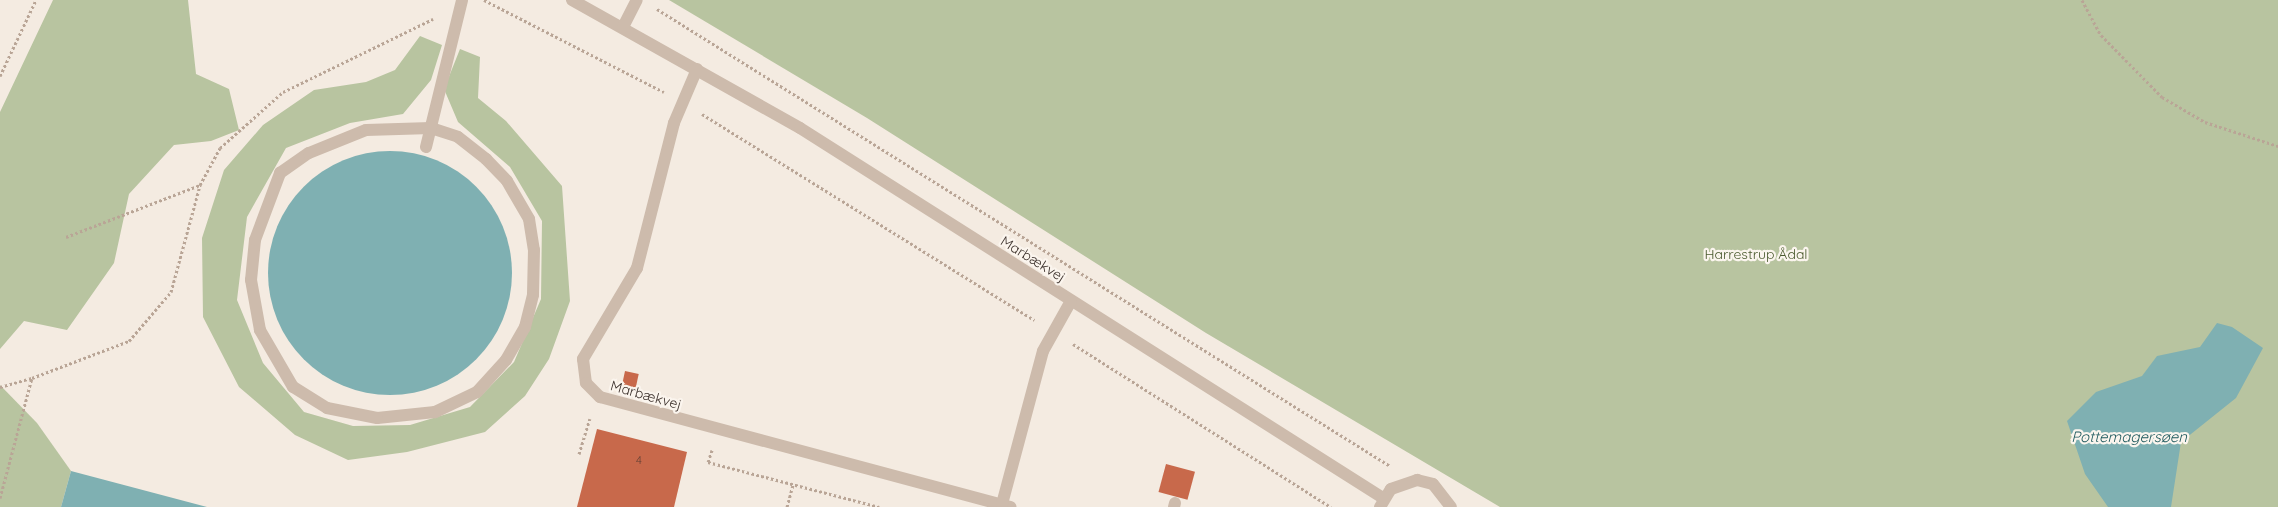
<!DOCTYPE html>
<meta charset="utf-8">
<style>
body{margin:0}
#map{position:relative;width:2278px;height:507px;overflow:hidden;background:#f4ebe1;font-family:Quicksand,sans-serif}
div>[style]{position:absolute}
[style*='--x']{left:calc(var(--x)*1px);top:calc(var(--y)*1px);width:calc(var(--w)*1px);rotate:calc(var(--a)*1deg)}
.green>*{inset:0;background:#b8c4a0}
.water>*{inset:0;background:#7fb0b2}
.round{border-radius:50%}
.building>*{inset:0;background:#c8694b;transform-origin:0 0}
.path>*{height:3px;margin-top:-1.5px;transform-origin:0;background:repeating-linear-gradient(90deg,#b9a596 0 2.5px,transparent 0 5px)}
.minor>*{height:12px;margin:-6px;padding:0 6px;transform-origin:6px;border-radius:6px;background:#cdbbac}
span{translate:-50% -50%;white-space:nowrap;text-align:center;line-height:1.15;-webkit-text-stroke:4.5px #fbf5ee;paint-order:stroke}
.number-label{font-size:11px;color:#5e3e33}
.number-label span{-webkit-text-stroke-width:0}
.park-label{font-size:14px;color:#4a5a2e}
.street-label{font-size:14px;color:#3b302b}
.water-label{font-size:15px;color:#1f5a5e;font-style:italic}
</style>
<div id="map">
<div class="green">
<div style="clip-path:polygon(53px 0,188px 0,196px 74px,229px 89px,239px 130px,211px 141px,174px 145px,129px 194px,114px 263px,67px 330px,24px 321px,0 349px,0 112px)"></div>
<div style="clip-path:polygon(669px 0,2278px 0,2278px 507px,1500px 507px,1206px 333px,867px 118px)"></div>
<div style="clip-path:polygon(420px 36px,442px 45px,431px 80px,403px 114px,350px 123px,286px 148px,247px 217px,237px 300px,263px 363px,304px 412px,353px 426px,410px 425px,470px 407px,514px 362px,541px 299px,542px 221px,510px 167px,458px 122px,444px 89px,460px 49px,480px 57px,478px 98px,506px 121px,562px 186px,570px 301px,549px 359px,525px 396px,485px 432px,407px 452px,348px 460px,295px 435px,239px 387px,203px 317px,202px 238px,224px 170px,263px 125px,314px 90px,366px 82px,395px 70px)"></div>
<div style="clip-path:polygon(0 385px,37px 423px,71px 471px,61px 507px,0 507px)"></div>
</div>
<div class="water">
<div class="round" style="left:268px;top:151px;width:244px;height:244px"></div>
<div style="clip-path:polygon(2217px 323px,2232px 327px,2263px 348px,2236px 398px,2181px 442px,2171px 507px,2108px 507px,2085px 474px,2067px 421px,2096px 392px,2142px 376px,2157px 356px,2200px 347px)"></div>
<div style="clip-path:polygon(71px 471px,207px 507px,61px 507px)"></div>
</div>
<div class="building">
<div style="left:625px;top:371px;width:14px;height:16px;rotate:12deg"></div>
<div style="clip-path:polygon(597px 429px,687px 452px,674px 507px,577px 507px)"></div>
<div style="left:1166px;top:464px;width:30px;height:29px;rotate:15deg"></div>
</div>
<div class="path">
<div style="--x:484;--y:0;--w:202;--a:27.1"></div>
<div style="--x:2082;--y:0;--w:40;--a:62"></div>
<div style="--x:2101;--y:35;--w:87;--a:45.5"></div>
<div style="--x:2162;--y:97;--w:50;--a:30.2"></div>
<div style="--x:2205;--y:122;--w:77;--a:18.2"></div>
<div style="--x:657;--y:9;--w:864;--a:31.94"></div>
<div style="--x:0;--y:76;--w:84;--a:-64.7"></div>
<div style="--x:702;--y:114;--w:391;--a:31.8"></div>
<div style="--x:66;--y:237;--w:144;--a:-21.2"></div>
<div style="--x:1073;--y:344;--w:305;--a:32.3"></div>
<div style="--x:0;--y:387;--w:33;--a:-16"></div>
<div style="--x:712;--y:450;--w:13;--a:108"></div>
<div style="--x:708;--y:462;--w:177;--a:14.7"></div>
<div style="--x:579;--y:454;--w:37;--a:-73"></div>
<div style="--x:0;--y:498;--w:124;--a:-75.1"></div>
<div style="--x:32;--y:378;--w:104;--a:-20.9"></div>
<div style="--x:129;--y:341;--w:65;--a:-49.4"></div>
<div style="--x:171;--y:292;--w:111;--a:-74.8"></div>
<div style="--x:200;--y:185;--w:42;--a:-61.6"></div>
<div style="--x:220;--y:148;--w:84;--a:-41.6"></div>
<div style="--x:283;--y:92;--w:167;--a:-26"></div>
<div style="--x:787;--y:507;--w:24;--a:-75"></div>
</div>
<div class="minor">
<div style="--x:572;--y:0;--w:261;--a:29.3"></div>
<div style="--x:800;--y:128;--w:690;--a:32.4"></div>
<div style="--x:623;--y:27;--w:30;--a:-63"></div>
<div style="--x:697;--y:69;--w:59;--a:113.1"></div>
<div style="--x:674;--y:123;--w:150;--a:104.3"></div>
<div style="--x:637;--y:268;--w:106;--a:120.7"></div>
<div style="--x:583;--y:359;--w:24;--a:83"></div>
<div style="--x:586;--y:383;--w:20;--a:45"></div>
<div style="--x:600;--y:397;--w:425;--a:15"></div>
<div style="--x:431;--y:128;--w:28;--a:18"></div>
<div style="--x:458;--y:137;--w:36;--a:38"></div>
<div style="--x:486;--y:159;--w:30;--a:46"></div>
<div style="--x:507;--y:181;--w:44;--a:59.9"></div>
<div style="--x:529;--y:219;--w:31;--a:81"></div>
<div style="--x:534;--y:250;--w:45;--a:91.3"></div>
<div style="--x:533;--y:295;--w:33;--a:104"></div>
<div style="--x:525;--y:327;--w:38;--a:120"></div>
<div style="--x:506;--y:360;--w:43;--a:132.2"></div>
<div style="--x:477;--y:392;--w:47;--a:154.5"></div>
<div style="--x:435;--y:412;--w:58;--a:174.1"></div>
<div style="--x:377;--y:418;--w:51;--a:-168.7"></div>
<div style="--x:327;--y:408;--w:40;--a:-148"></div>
<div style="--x:293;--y:387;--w:66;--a:-120.1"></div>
<div style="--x:260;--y:330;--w:51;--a:-100.2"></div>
<div style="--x:251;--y:280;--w:40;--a:-84.3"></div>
<div style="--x:255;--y:240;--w:72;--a:-69.5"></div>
<div style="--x:280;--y:173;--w:35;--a:-35"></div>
<div style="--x:309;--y:153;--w:61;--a:-22"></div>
<div style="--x:366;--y:130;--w:65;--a:-1.8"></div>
<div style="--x:426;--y:147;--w:151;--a:-76.2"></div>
<div style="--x:1002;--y:504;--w:158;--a:-75"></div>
<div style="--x:1043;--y:351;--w:57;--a:-60.8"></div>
<div style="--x:1174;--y:507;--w:4;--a:-76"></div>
<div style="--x:1380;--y:507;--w:21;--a:-59"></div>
<div style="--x:1391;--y:489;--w:28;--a:-19"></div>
<div style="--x:1417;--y:480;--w:16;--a:14"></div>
<div style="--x:1433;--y:484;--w:29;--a:52"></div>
</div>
<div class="number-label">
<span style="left:639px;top:460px">4</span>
</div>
<div class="park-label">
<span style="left:1756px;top:254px">Harrestrup Ådal</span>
</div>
<div class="street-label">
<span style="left:1033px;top:259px;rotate:32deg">Marbækvej</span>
<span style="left:646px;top:395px;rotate:16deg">Marbækvej</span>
</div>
<div class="water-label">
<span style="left:2129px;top:437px">Pottemagersøen</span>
</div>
</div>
